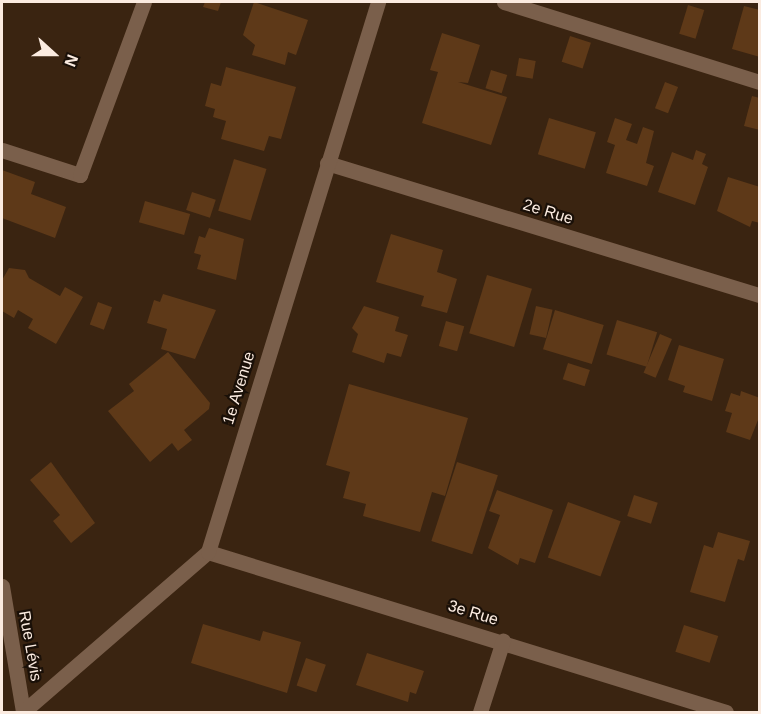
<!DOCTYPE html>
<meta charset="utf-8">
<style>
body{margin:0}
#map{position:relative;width:761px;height:714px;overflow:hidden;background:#3a2411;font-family:Arial,sans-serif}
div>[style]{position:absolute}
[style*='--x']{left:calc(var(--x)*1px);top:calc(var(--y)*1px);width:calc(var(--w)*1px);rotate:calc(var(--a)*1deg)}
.building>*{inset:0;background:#5e3918;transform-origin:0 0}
.minor>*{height:15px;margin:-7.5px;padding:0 7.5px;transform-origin:7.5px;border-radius:7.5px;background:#7a5f4b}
span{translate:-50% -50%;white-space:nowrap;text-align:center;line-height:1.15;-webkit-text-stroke:4.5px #1a1008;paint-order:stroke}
.street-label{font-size:16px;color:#fbebe0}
.frame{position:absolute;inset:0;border:3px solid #fbebe0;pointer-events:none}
.north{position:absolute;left:24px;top:24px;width:60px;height:60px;-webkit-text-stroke:4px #1a1008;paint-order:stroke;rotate:111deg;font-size:16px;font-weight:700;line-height:24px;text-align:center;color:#fbebe0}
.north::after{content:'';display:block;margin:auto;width:21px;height:27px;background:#fbebe0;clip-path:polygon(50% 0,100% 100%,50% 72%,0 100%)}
</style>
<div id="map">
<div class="building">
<div style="clip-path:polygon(205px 2px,221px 2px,218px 11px,203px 7px)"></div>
<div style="clip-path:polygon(254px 2px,308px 20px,296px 55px,288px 52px,285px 65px,252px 55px,255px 45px,243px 35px)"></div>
<div style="left:688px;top:5px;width:17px;height:30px;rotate:17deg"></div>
<div style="clip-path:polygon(744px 6px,760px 10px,760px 57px,732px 49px)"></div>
<div style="clip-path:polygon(442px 33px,480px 45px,468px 83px,458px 82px,507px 97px,491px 145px,422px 123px,438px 72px,430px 70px)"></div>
<div style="left:570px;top:36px;width:22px;height:27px;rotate:18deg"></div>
<div style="left:519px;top:58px;width:17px;height:18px;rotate:10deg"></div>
<div style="clip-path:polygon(226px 67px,296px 87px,281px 139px,269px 136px,264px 151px,221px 139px,226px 121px,213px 117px,215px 109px,205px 106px,211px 83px,221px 86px)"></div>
<div style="left:491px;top:70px;width:17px;height:19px;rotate:17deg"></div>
<div style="left:665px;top:82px;width:14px;height:28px;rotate:21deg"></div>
<div style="clip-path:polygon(752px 96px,760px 98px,760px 130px,744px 126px)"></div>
<div style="left:549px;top:118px;width:49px;height:38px;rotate:17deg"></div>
<div style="clip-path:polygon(615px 118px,632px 124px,626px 140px,637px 144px,643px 127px,654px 131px,646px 163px,654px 166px,647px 186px,606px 173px,615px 145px,607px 142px)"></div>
<div style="clip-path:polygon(696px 150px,706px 154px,702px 164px,708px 167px,695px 205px,658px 192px,672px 152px,693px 160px)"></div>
<div style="left:234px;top:159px;width:34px;height:54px;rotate:17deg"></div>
<div style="clip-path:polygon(2px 170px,35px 182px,31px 194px,66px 207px,55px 238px,2px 218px)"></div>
<div style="clip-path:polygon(728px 177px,760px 187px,760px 223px,752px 221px,750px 227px,717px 211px)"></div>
<div style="left:192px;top:192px;width:25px;height:19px;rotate:18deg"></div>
<div style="left:145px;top:201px;width:47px;height:22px;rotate:16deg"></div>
<div style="clip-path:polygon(209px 228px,244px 239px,236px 280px,197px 269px,201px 255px,194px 253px,199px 236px,205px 238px)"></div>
<div style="clip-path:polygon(391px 234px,443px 250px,437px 272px,457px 279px,447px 313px,421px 306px,424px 296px,376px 282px)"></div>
<div style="clip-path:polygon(9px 268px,25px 270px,29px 278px,60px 296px,65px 287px,83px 297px,56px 344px,28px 328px,33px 319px,18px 310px,14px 318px,2px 311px,2px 280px)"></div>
<div style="left:487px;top:275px;width:47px;height:61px;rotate:17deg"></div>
<div style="clip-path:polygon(163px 294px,216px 310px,195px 359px,161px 349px,167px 329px,147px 323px,154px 300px,160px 302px)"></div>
<div style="left:98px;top:302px;width:15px;height:24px;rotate:20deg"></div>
<div style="clip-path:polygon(364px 306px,399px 317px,395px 331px,408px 335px,401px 357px,387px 353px,384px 363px,352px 352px,358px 334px,352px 328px)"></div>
<div style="left:536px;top:306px;width:17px;height:29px;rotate:13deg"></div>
<div style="left:555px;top:310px;width:51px;height:41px;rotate:17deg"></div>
<div style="left:617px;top:320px;width:42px;height:36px;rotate:17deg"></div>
<div style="left:446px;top:321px;width:19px;height:26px;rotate:16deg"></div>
<div style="left:660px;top:334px;width:13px;height:42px;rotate:23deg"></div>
<div style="clip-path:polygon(679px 345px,724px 359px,712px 401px,683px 392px,685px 386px,668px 380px)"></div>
<div style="clip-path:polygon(168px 352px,210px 403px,209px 409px,184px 430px,192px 440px,178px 451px,172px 443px,150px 462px,108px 411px,134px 391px,129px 384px)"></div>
<div style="left:568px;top:363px;width:23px;height:17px;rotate:18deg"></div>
<div style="clip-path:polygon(349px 384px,468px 418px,445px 496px,432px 492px,420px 532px,363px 516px,366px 504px,343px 498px,350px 472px,326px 465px)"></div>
<div style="clip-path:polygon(741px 391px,760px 398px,760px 415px,750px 440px,726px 432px,732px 413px,725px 411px,731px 393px,740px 396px)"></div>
<div style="clip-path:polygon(51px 462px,95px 523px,71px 543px,53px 521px,60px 515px,30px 480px)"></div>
<div style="left:457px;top:462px;width:43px;height:83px;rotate:18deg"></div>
<div style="clip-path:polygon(497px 490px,553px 510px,535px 563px,520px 558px,518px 565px,488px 548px,500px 515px,489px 511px)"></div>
<div style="left:634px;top:495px;width:25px;height:22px;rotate:18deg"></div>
<div style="left:568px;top:502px;width:56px;height:59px;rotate:20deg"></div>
<div style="clip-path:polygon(718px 532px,750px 541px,744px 561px,738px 559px,725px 602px,690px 592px,704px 545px,713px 548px)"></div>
<div style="clip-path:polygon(203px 624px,260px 641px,263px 631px,301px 642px,287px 693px,191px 663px)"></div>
<div style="left:684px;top:625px;width:36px;height:28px;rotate:18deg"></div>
<div style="clip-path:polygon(367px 653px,424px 671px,416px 694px,410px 692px,408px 702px,356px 685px)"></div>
<div style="left:306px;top:658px;width:21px;height:29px;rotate:19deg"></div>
</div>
<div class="minor">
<div style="--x:504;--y:2;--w:268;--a:17.4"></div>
<div style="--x:2;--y:150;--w:82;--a:17.8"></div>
<div style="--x:80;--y:175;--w:184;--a:-69.7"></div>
<div style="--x:327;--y:163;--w:453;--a:17"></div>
<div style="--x:208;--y:552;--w:542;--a:17.16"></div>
<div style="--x:2;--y:586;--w:128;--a:80.5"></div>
<div style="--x:23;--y:712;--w:245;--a:-40.9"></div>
<div style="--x:208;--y:552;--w:576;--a:-72.82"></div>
<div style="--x:480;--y:712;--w:75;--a:-72.1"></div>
</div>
<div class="street-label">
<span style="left:548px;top:212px;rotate:17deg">2e Rue</span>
<span style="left:239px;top:388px;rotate:-73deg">1e Avenue</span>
<span style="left:473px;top:613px;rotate:17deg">3e Rue</span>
<span style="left:30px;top:646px;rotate:80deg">Rue Lévis</span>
</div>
<div class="frame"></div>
<div class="north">N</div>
</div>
